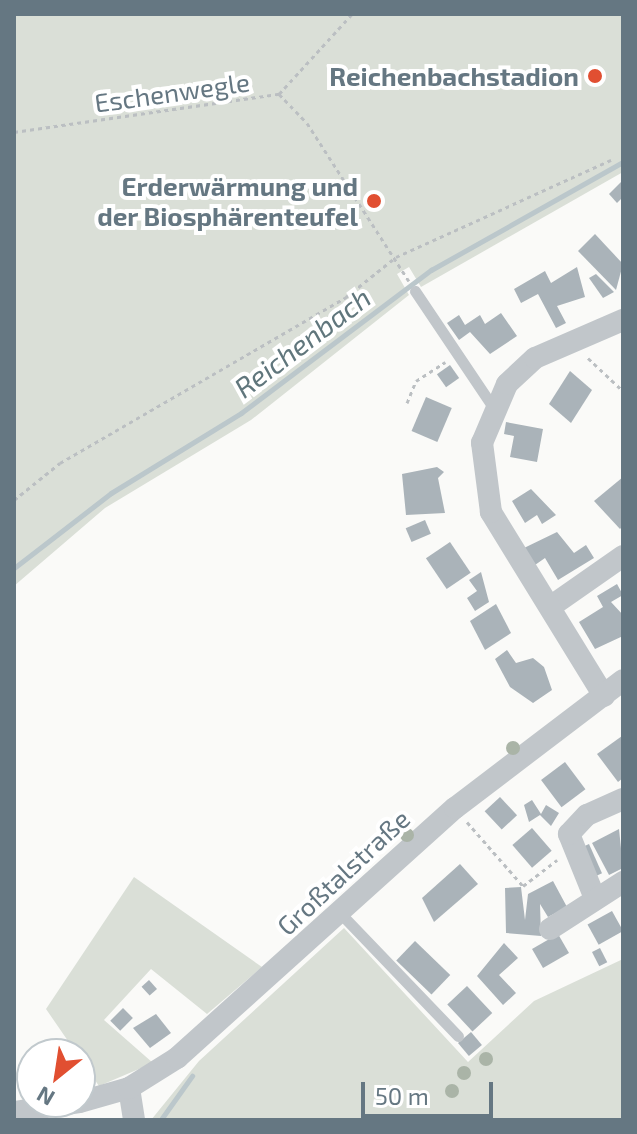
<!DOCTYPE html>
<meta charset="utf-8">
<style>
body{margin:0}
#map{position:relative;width:637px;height:1134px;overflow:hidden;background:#fafaf8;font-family:"Exo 2",sans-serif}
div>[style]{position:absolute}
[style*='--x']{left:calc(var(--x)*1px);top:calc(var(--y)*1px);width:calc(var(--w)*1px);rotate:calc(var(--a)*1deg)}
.green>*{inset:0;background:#dadfd7}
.stream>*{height:5px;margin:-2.5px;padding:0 2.5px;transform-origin:2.5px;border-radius:2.5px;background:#bbc7cb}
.building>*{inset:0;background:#aab3b9;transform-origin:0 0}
.path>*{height:3px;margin-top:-1.5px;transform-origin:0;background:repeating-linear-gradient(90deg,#bbbfc2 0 4px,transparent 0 8px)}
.service>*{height:11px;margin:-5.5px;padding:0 5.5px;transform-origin:5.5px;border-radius:5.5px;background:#c1c6ca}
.minor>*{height:22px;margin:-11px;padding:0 11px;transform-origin:11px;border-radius:11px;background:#c1c6ca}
.trees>*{width:14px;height:14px;margin:-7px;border-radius:50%;background:#aab4a7}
.dots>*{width:22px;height:22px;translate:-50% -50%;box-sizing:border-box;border:4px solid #fff;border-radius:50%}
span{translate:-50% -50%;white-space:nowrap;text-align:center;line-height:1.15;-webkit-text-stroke:8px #fff;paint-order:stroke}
.poi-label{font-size:26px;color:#657782;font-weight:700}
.right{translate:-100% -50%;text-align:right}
.street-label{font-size:26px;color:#657782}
.water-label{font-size:28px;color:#60767c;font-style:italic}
.frame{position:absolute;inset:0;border:16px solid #657782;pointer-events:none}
.north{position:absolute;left:16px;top:1038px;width:80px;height:80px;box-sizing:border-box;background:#fff;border:2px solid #c1c9cd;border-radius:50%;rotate:210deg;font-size:22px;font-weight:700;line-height:32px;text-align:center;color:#657782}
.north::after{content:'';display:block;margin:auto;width:28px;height:36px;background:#e14f31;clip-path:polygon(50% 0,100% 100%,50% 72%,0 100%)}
.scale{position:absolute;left:361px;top:1082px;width:132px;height:36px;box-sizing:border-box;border:4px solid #657782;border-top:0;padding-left:10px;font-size:24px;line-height:28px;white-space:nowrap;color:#657782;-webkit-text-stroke:6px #fff;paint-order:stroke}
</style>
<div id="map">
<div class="green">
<div style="clip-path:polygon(14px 14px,623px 14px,623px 172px,421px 287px,409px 267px,397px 274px,409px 295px,251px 420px,105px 508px,14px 586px)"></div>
<div style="clip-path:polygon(134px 877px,262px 967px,207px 1014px,151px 969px,104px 1020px,153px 1063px,99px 1086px,46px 1009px)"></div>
<div style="clip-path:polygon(344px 928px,468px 1062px,534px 1001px,623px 959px,623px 1120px,151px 1120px,199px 1061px)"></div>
</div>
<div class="stream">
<div style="--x:14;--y:568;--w:123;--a:-37.7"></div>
<div style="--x:111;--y:493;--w:153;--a:-31.6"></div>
<div style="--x:241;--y:413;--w:238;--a:-37"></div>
<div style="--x:431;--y:270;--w:220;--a:-29.4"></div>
<div style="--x:162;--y:1118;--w:52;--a:-54.5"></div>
</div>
<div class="building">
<div style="clip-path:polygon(623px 180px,623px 197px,617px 203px,609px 194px)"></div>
<div style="clip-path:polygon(595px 234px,623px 264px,616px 290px,578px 251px)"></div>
<div style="clip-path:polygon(577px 267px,585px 297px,557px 306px,566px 323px,556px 328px,538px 294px,521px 303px,514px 289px,545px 271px,551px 283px)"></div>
<div style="clip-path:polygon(596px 274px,614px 292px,603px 298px,589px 278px)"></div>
<div style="clip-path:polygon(501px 313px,517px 336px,490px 354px,470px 332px,459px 340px,447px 323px,459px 315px,465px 325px,480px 315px,485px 324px)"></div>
<div style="left:450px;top:365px;width:16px;height:16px;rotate:55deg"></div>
<div style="clip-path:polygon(570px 371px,592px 390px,571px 423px,549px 404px)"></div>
<div style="left:426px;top:397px;width:28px;height:37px;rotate:23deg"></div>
<div style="clip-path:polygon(506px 422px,543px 429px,537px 462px,510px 457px,514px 436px,504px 434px)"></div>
<div style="clip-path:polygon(437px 467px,444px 472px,438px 478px,445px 513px,406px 515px,402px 474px)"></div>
<div style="clip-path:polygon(623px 477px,623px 526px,620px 529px,594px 501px)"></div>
<div style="clip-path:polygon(531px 489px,556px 515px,542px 524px,537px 515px,525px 523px,512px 501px)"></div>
<div style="left:425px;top:520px;width:15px;height:21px;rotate:67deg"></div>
<div style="clip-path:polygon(557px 532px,574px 553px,586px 545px,594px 558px,558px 580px,545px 558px,535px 565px,524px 548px)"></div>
<div style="left:450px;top:542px;width:37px;height:29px;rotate:56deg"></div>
<div style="clip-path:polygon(481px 572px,489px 602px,475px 611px,467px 598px,477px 591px,469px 580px)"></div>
<div style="clip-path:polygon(617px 584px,623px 595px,611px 602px,623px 615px,623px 636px,595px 649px,579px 622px,603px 607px,597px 596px)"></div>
<div style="clip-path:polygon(496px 604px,511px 633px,485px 650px,470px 621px)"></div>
<div style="clip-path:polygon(507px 650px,516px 663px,533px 658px,544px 667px,552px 690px,533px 703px,510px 687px,495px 659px)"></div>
<div style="clip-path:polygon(622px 736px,623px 778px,618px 782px,597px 754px)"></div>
<div style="left:565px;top:762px;width:34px;height:30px;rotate:53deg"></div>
<div style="left:500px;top:797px;width:25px;height:21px;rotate:47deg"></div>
<div style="clip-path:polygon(532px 800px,541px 814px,546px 805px,559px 813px,551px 826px,540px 815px,529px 822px,524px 805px)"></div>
<div style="left:532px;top:828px;width:30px;height:26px;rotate:49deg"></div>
<div style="clip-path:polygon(619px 829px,623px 868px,609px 875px,592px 843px)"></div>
<div style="left:589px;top:844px;width:32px;height:9px;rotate:66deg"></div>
<div style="clip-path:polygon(460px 864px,478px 884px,434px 922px,422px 898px)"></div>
<div style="clip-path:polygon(553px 881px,567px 907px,548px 917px,540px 904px,541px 936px,506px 933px,505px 888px,521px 887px,525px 920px,528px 894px)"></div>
<div style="left:612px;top:911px;width:23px;height:28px;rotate:61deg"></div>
<div style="left:558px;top:934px;width:22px;height:30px;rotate:60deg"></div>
<div style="left:415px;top:941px;width:49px;height:27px;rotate:44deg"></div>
<div style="clip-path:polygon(504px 943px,518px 958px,499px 975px,516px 993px,503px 1005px,477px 976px)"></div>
<div style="left:600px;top:948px;width:16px;height:9px;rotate:63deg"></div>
<div style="left:149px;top:980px;width:12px;height:10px;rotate:48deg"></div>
<div style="left:467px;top:986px;width:37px;height:27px;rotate:47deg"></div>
<div style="left:123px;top:1008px;width:14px;height:18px;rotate:45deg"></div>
<div style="clip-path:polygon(156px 1014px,171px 1033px,150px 1048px,133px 1028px)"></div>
<div style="left:471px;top:1032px;width:17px;height:17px;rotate:50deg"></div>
</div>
<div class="path">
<div style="--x:279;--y:94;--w:40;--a:46"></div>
<div style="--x:307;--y:123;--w:188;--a:57.2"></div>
<div style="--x:279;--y:94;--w:108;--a:-47.6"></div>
<div style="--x:14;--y:132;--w:268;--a:-8.2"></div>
<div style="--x:588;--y:358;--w:48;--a:43.3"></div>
<div style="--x:407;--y:403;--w:24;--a:-68"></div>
<div style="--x:416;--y:381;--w:35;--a:-33"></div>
<div style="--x:14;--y:500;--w:59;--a:-38.8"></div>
<div style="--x:60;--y:463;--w:331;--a:-30.1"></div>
<div style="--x:346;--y:297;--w:64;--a:-38.7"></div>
<div style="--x:396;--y:257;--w:236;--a:-24.3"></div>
<div style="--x:467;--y:822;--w:85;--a:48.8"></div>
<div style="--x:523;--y:886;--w:43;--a:-37.4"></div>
</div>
<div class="service">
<div style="--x:415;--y:291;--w:140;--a:56.1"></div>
<div style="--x:341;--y:914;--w:169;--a:46.2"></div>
</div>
<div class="minor">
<div style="--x:550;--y:607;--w:89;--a:-34.9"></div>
<div style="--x:604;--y:696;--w:216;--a:-121.6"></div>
<div style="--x:491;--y:512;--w:70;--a:-97.4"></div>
<div style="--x:482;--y:443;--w:64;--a:-67"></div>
<div style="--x:507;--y:384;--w:38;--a:-43"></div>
<div style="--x:535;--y:358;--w:96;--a:-23.4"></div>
<div style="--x:594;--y:896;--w:67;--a:-112"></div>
<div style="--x:569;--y:834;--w:26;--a:-47"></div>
<div style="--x:587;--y:815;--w:39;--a:-24"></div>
<div style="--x:550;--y:929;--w:87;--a:-32.8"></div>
<div style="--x:129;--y:1088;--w:32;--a:81"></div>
<div style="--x:80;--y:1102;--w:51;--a:-15.9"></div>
<div style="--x:129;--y:1088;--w:57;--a:-32"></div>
<div style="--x:177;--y:1058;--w:374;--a:-42"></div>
<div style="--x:455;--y:808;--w:211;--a:-37.3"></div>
<div style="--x:14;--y:1112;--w:66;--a:-8.7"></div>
</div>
<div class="trees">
<div style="left:513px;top:748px"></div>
<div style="left:407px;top:835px"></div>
<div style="left:486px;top:1059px"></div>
<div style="left:464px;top:1073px"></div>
<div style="left:452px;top:1091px"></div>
</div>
<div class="dots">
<div style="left:595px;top:76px;background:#e14f31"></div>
<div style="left:374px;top:201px;background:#e14f31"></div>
</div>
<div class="poi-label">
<span class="right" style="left:579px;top:76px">Reichenbachstadion</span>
<span class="right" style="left:358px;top:201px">Erderwärmung und<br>der Biosphärenteufel</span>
</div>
<div class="street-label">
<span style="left:172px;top:92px;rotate:-8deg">Eschenwegle</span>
<span style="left:343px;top:872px;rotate:-43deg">Großtalstraße</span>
</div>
<div class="water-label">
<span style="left:302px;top:342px;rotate:-37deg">Reichenbach</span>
</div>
<div class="frame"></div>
<div class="north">N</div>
<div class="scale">50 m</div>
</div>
